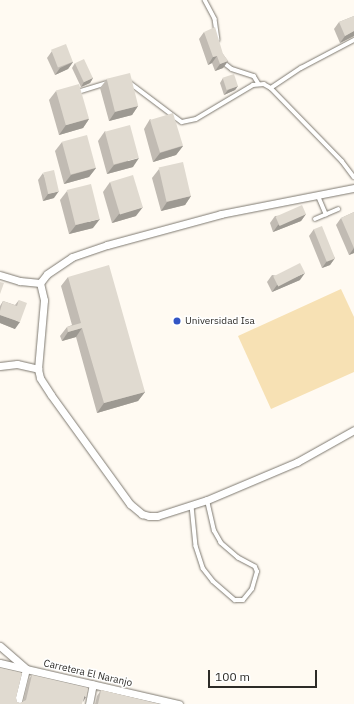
<!DOCTYPE html>
<style>
body{margin:0}
#map{position:relative;width:354px;height:704px;overflow:hidden;background:#fffaf2;font-family:"IBM Plex Sans",sans-serif}
div>[style]{position:absolute}
[style*='--x']{left:calc(var(--x)*1px);top:calc(var(--y)*1px);width:calc(var(--w)*1px);rotate:calc(var(--a)*1deg)}
.green>*{inset:0;background:#f7e1b4}
.roads{filter:drop-shadow(0 0 1px #7e7970) drop-shadow(0 0 1px #7e7970)}
.lane>*{height:3.5px;margin:-1.75px;padding:0 1.75px;transform-origin:1.75px;border-radius:1.75px;background:#fff}
.street>*{height:7px;margin:-3.5px;padding:0 3.5px;transform-origin:3.5px;border-radius:3.5px;background:#fff}
.wall>*{inset:0;background:#c1bbb3}
.shaded-wall>*{inset:0;background:#9d9992}
.building>*{inset:0;background:#e0dad0;transform-origin:0 0}
.dots>*{width:11px;height:11px;translate:-50% -50%;box-sizing:border-box;border:2px solid #fff;border-radius:50%}
span{translate:-50% -50%;white-space:nowrap;text-align:center;line-height:1.15;-webkit-text-stroke:3px #fff;paint-order:stroke}
.poi-label{font-size:10px;color:#2d2b27}
.left{translate:0 -50%;text-align:left}
.street-label{font-size:10px;color:#2d2b27}
.scale{position:absolute;left:208px;top:670px;width:109px;height:18px;box-sizing:border-box;border:2px solid #2d2b27;border-top:0;padding-left:5px;font-size:12px;line-height:14px;white-space:nowrap;color:#2d2b27;-webkit-text-stroke:3px #fff;paint-order:stroke}
</style>
<div id="map">
<div class="green">
<div style="clip-path:polygon(341px 289px,354px 317px,354px 372px,271px 409px,238px 336px)"></div>
</div>
<div class="roads">
<div class="lane">
<div style="--x:205;--y:0;--w:21;--a:62"></div>
<div style="--x:215;--y:19;--w:21;--a:82"></div>
<div style="--x:223;--y:62;--w:11;--a:38"></div>
<div style="--x:232;--y:69;--w:23;--a:18"></div>
<div style="--x:254;--y:76;--w:9;--a:58"></div>
<div style="--x:130;--y:83;--w:65;--a:36.9"></div>
<div style="--x:182;--y:122;--w:14;--a:-12"></div>
<div style="--x:196;--y:119;--w:66;--a:-30.8"></div>
<div style="--x:253;--y:85;--w:11;--a:-5"></div>
<div style="--x:264;--y:84;--w:8;--a:30"></div>
<div style="--x:271;--y:88;--w:102;--a:45.8"></div>
<div style="--x:342;--y:161;--w:20;--a:53"></div>
<div style="--x:271;--y:88;--w:36;--a:-34"></div>
<div style="--x:301;--y:68;--w:60;--a:-27.8"></div>
<div style="--x:81;--y:91;--w:27;--a:-17"></div>
<div style="--x:318;--y:195;--w:21;--a:67"></div>
<div style="--x:315;--y:219;--w:25;--a:-23"></div>
<div style="--x:192;--y:506;--w:40;--a:84.3"></div>
<div style="--x:196;--y:546;--w:23;--a:72"></div>
<div style="--x:203;--y:568;--w:16;--a:52"></div>
<div style="--x:213;--y:581;--w:29;--a:41"></div>
<div style="--x:235;--y:600;--w:8;--a:0"></div>
<div style="--x:243;--y:600;--w:14;--a:-51"></div>
<div style="--x:252;--y:589;--w:18;--a:-74"></div>
<div style="--x:257;--y:572;--w:5;--a:-112"></div>
<div style="--x:255;--y:567;--w:19;--a:-152"></div>
<div style="--x:238;--y:558;--w:23;--a:-139"></div>
<div style="--x:221;--y:543;--w:14;--a:-120"></div>
<div style="--x:214;--y:531;--w:32;--a:-103"></div>
</div>
<div class="street">
<div style="--x:0;--y:275;--w:21;--a:17"></div>
<div style="--x:20;--y:281;--w:20;--a:6"></div>
<div style="--x:40;--y:283;--w:11;--a:-52"></div>
<div style="--x:47;--y:274;--w:30;--a:-34"></div>
<div style="--x:72;--y:257;--w:37;--a:-19"></div>
<div style="--x:107;--y:245;--w:118;--a:-15.2"></div>
<div style="--x:221;--y:214;--w:136;--a:-11.1"></div>
<div style="--x:0;--y:366;--w:17;--a:-7"></div>
<div style="--x:17;--y:364;--w:22;--a:13"></div>
<div style="--x:38;--y:369;--w:69;--a:-85"></div>
<div style="--x:44;--y:300;--w:17;--a:-103"></div>
<div style="--x:38;--y:369;--w:9;--a:77"></div>
<div style="--x:40;--y:378;--w:20;--a:57"></div>
<div style="--x:51;--y:395;--w:135;--a:54.1"></div>
<div style="--x:130;--y:504;--w:16;--a:40"></div>
<div style="--x:142;--y:514;--w:7;--a:16"></div>
<div style="--x:149;--y:516;--w:8;--a:0"></div>
<div style="--x:157;--y:516;--w:52;--a:-17.7"></div>
<div style="--x:207;--y:500;--w:98;--a:-22.9"></div>
<div style="--x:297;--y:462;--w:65;--a:-29.3"></div>
<div style="--x:0;--y:646;--w:35;--a:41"></div>
<div style="--x:26;--y:669;--w:157;--a:12.9"></div>
<div style="--x:0;--y:663;--w:27;--a:13"></div>
<div style="--x:26;--y:669;--w:36;--a:104"></div>
<div style="--x:89;--y:704;--w:20;--a:-79"></div>
</div>
</div>
<div class="wall">
<div style="clip-path:polygon(354px 16px,354px 36px,340px 43px,334px 29px,339px 22px)"></div>
<div style="clip-path:polygon(204px 32px,223px 54px,228px 61px,223px 68px,215px 71px,212px 63px,208px 65px,199px 39px)"></div>
<div style="clip-path:polygon(52px 51px,73px 62px,68px 69px,55px 75px,47px 58px)"></div>
<div style="clip-path:polygon(75px 63px,93px 78px,90px 83px,81px 87px,72px 68px)"></div>
<div style="clip-path:polygon(223px 78px,238px 86px,235px 90px,224px 95px,220px 83px)"></div>
<div style="clip-path:polygon(107px 79px,138px 106px,132px 115px,109px 121px,100px 88px)"></div>
<div style="clip-path:polygon(56px 91px,89px 119px,83px 128px,59px 135px,49px 100px)"></div>
<div style="clip-path:polygon(150px 119px,183px 146px,176px 155px,153px 162px,144px 129px)"></div>
<div style="clip-path:polygon(105px 131px,133px 167px,107px 174px,98px 141px)"></div>
<div style="clip-path:polygon(62px 142px,96px 168px,89px 177px,64px 184px,55px 151px)"></div>
<div style="clip-path:polygon(159px 169px,191px 196px,185px 205px,161px 211px,152px 178px)"></div>
<div style="clip-path:polygon(43px 173px,54px 198px,43px 201px,38px 180px)"></div>
<div style="clip-path:polygon(110px 182px,136px 216px,112px 223px,103px 192px)"></div>
<div style="clip-path:polygon(67px 191px,93px 228px,69px 234px,60px 200px)"></div>
<div style="clip-path:polygon(354px 212px,354px 253px,349px 255px,336px 225px,341px 218px)"></div>
<div style="clip-path:polygon(306px 214px,301px 221px,273px 232px,270px 223px,275px 216px)"></div>
<div style="clip-path:polygon(314px 229px,335px 258px,330px 265px,322px 268px,309px 236px)"></div>
<div style="clip-path:polygon(272px 275px,300px 280px,272px 292px,267px 282px)"></div>
<div style="clip-path:polygon(68px 277px,145px 392px,138px 401px,97px 413px,76px 337px,62px 341px,60px 336px,67px 327px,72px 325px,61px 286px)"></div>
<div style="clip-path:polygon(19px 300px,15px 329px,0 323px,0 306px,3px 301px,15px 305px)"></div>
<div style="clip-path:polygon(32px 675px,83px 702px,0 704px,16px 698px,17px 702px,20px 703px,23px 702px,28px 680px)"></div>
<div style="clip-path:polygon(101px 690px,159px 704px,95px 704px,97px 696px)"></div>
</div>
<div class="shaded-wall">
<div style="clip-path:polygon(354px 31px,354px 36px,340px 43px,345px 36px)"></div>
<div style="clip-path:polygon(217px 56px,212px 63px,208px 65px,213px 57px)"></div>
<div style="clip-path:polygon(228px 61px,223px 68px,215px 71px,220px 64px)"></div>
<div style="clip-path:polygon(73px 62px,68px 69px,55px 75px,60px 68px)"></div>
<div style="clip-path:polygon(93px 78px,90px 83px,81px 87px,84px 82px)"></div>
<div style="clip-path:polygon(238px 86px,235px 90px,224px 95px,228px 90px)"></div>
<div style="clip-path:polygon(138px 106px,132px 115px,109px 121px,115px 112px)"></div>
<div style="clip-path:polygon(89px 119px,83px 128px,59px 135px,66px 125px)"></div>
<div style="clip-path:polygon(183px 146px,176px 155px,153px 162px,160px 153px)"></div>
<div style="clip-path:polygon(139px 158px,133px 167px,107px 174px,114px 165px)"></div>
<div style="clip-path:polygon(96px 168px,89px 177px,64px 184px,71px 175px)"></div>
<div style="clip-path:polygon(59px 191px,54px 198px,43px 201px,48px 194px)"></div>
<div style="clip-path:polygon(191px 196px,185px 205px,161px 211px,167px 202px)"></div>
<div style="clip-path:polygon(143px 207px,136px 216px,112px 223px,119px 214px)"></div>
<div style="clip-path:polygon(306px 214px,301px 221px,273px 232px,278px 225px)"></div>
<div style="clip-path:polygon(100px 219px,93px 228px,69px 234px,76px 225px)"></div>
<div style="clip-path:polygon(354px 248px,354px 253px,349px 255px)"></div>
<div style="clip-path:polygon(335px 258px,330px 265px,322px 268px,327px 261px)"></div>
<div style="clip-path:polygon(305px 273px,300px 280px,272px 292px,277px 285px)"></div>
<div style="clip-path:polygon(0 315px,20px 322px,15px 329px,0 323px)"></div>
<div style="clip-path:polygon(82px 328px,76px 337px,62px 341px,68px 332px)"></div>
<div style="clip-path:polygon(145px 392px,138px 401px,97px 413px,104px 403px)"></div>
<div style="clip-path:polygon(84px 696px,86px 697px,83px 702px)"></div>
</div>
<div class="building">
<div style="clip-path:polygon(354px 16px,354px 31px,345px 36px,339px 22px)"></div>
<div style="clip-path:polygon(215px 27px,223px 54px,228px 61px,220px 64px,217px 56px,213px 57px,204px 32px)"></div>
<div style="left:66px;top:44px;width:19px;height:16px;rotate:69deg"></div>
<div style="left:84px;top:59px;width:21px;height:10px;rotate:65deg"></div>
<div style="left:130px;top:73px;width:34px;height:24px;rotate:76deg"></div>
<div style="left:234px;top:74px;width:13px;height:12px;rotate:72deg"></div>
<div style="left:79px;top:84px;width:36px;height:24px;rotate:74deg"></div>
<div style="left:173px;top:113px;width:34px;height:24px;rotate:73deg"></div>
<div style="left:130px;top:125px;width:34px;height:26px;rotate:75deg"></div>
<div style="left:87px;top:135px;width:34px;height:26px;rotate:75deg"></div>
<div style="left:183px;top:162px;width:35px;height:25px;rotate:77deg"></div>
<div style="left:54px;top:170px;width:22px;height:11px;rotate:77deg"></div>
<div style="left:133px;top:175px;width:34px;height:24px;rotate:73deg"></div>
<div style="left:91px;top:184px;width:36px;height:25px;rotate:76deg"></div>
<div style="left:302px;top:205px;width:10px;height:29px;rotate:66deg"></div>
<div style="clip-path:polygon(354px 212px,354px 248px,341px 218px)"></div>
<div style="left:322px;top:226px;width:35px;height:9px;rotate:68deg"></div>
<div style="left:300px;top:263px;width:11px;height:30px;rotate:63deg"></div>
<div style="clip-path:polygon(109px 265px,145px 392px,104px 403px,82px 328px,68px 332px,67px 327px,81px 323px,68px 277px)"></div>
<div style="clip-path:polygon(0 282px,4px 283px,0 294px)"></div>
<div style="clip-path:polygon(19px 300px,27px 303px,20px 322px,0 315px,0 311px,3px 301px,17px 306px)"></div>
<div style="clip-path:polygon(0 668px,22px 673px,16px 698px,17px 702px,20px 703px,26px 700px,32px 675px,88px 688px,86px 697px,84px 696px,82px 704px,0 704px)"></div>
<div style="clip-path:polygon(101px 690px,159px 704px,98px 704px)"></div>
</div>
<div class="dots">
<div style="left:177px;top:321px;background:#3355c5"></div>
</div>
<div class="poi-label">
<span class="left" style="left:185px;top:321px">Universidad Isa</span>
</div>
<div class="street-label">
<span style="left:88px;top:673px;rotate:13deg">Carretera El Naranjo</span>
</div>
<div class="scale">100 m</div>
</div>
